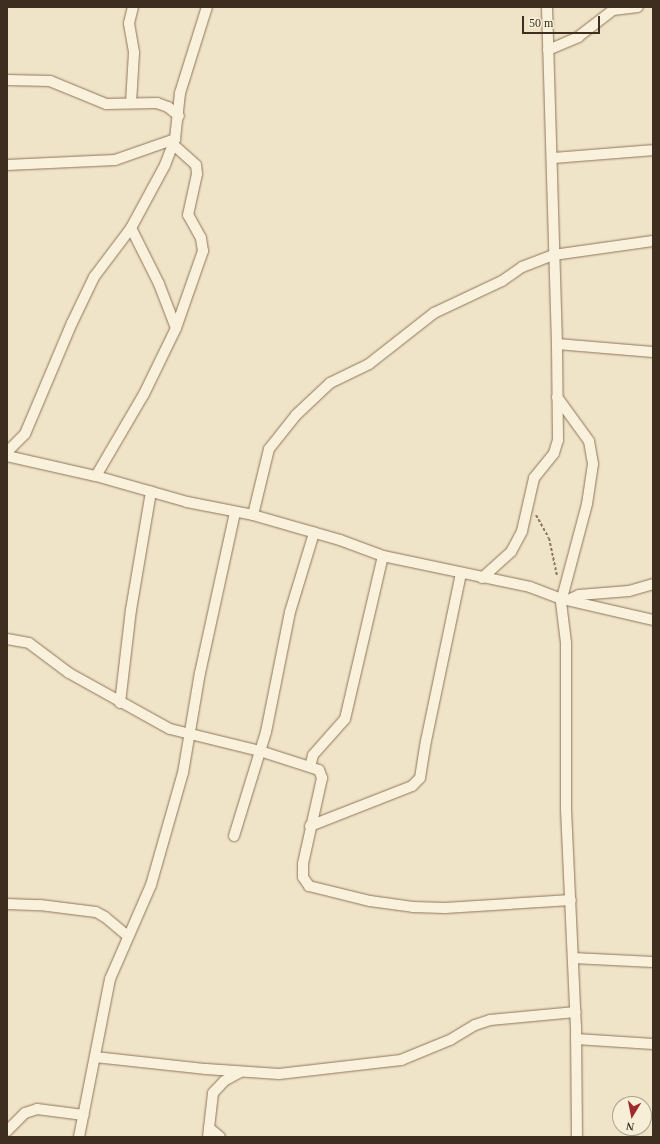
<!DOCTYPE html>
<style>
body{margin:0}
#map{position:relative;width:660px;height:1144px;overflow:hidden;background:#f0e4c8;font-family:Georgia,serif}
div>[style]{position:absolute}
[style*='--x']{left:calc(var(--x)*1px);top:calc(var(--y)*1px);width:calc(var(--w)*1px);rotate:calc(var(--a)*1deg)}
.path>*{height:2px;margin-top:-1px;transform-origin:0;background:repeating-linear-gradient(90deg,#8d765c 0 3px,transparent 0 5px)}
.roads{filter:drop-shadow(0 0 1px #8d765c) drop-shadow(0 0 1px #8d765c)}
.minor>*{height:10px;margin:-5px;padding:0 5px;transform-origin:5px;border-radius:5px;background:#faf1dc}
span{translate:-50% -50%;white-space:nowrap;text-align:center;line-height:1.15;-webkit-text-stroke:4px #f7eed8;paint-order:stroke}
.frame{position:absolute;inset:0;border:8px solid #3d2e20;pointer-events:none}
.north{position:absolute;left:612px;top:1096px;width:40px;height:40px;box-sizing:border-box;background:#f7eed8;border:1px solid #ada18e;border-radius:50%;rotate:190deg;font-size:11px;font-weight:700;line-height:16px;text-align:center;color:#3d2e20}
.north::after{content:'';display:block;margin:auto;width:14px;height:18px;background:#9e2a2b;clip-path:polygon(50% 0,100% 100%,50% 72%,0 100%)}
.scale{position:absolute;left:522px;top:16px;width:78px;height:18px;box-sizing:border-box;border:2px solid #3d2e20;border-top:0;padding-left:5px;font-size:12px;line-height:14px;white-space:nowrap;color:#3d2e20;-webkit-text-stroke:3px #f7eed8;paint-order:stroke}
</style>
<div id="map">
<div class="path">
<div style="--x:536;--y:515;--w:26;--a:61"></div>
<div style="--x:549;--y:538;--w:38;--a:78"></div>
</div>
<div class="roads">
<div class="minor">
<div style="--x:548;--y:50;--w:33;--a:-23"></div>
<div style="--x:578;--y:37;--w:44;--a:-37.6"></div>
<div style="--x:613;--y:10;--w:25;--a:-7"></div>
<div style="--x:7;--y:80;--w:43;--a:1.3"></div>
<div style="--x:50;--y:81;--w:61;--a:22.3"></div>
<div style="--x:106;--y:104;--w:51;--a:-1.1"></div>
<div style="--x:157;--y:103;--w:12;--a:20"></div>
<div style="--x:168;--y:107;--w:14;--a:39"></div>
<div style="--x:131;--y:103;--w:51;--a:-86.6"></div>
<div style="--x:134;--y:52;--w:29;--a:-100"></div>
<div style="--x:129;--y:23;--w:16;--a:-76"></div>
<div style="--x:552;--y:158;--w:101;--a:-4.5"></div>
<div style="--x:7;--y:165;--w:108;--a:-2.7"></div>
<div style="--x:115;--y:160;--w:64;--a:-19.3"></div>
<div style="--x:131;--y:228;--w:63;--a:63.4"></div>
<div style="--x:159;--y:284;--w:47;--a:68.9"></div>
<div style="--x:557;--y:344;--w:96;--a:4.8"></div>
<div style="--x:557;--y:397;--w:54;--a:54"></div>
<div style="--x:589;--y:441;--w:23;--a:80"></div>
<div style="--x:593;--y:464;--w:40;--a:98.5"></div>
<div style="--x:587;--y:504;--w:101;--a:104.9"></div>
<div style="--x:561;--y:602;--w:41;--a:83"></div>
<div style="--x:566;--y:643;--w:166;--a:90"></div>
<div style="--x:566;--y:809;--w:217;--a:87.4"></div>
<div style="--x:576;--y:1026;--w:111;--a:89.5"></div>
<div style="--x:7;--y:452;--w:25;--a:-45"></div>
<div style="--x:25;--y:434;--w:121;--a:-67.1"></div>
<div style="--x:72;--y:323;--w:51;--a:-64.4"></div>
<div style="--x:94;--y:277;--w:61;--a:-52.9"></div>
<div style="--x:131;--y:228;--w:72;--a:-61.6"></div>
<div style="--x:165;--y:165;--w:28;--a:-69"></div>
<div style="--x:175;--y:139;--w:46;--a:-83.8"></div>
<div style="--x:180;--y:93;--w:90;--a:-72.6"></div>
<div style="--x:7;--y:456;--w:91;--a:12.7"></div>
<div style="--x:96;--y:476;--w:95;--a:15.9"></div>
<div style="--x:187;--y:502;--w:67;--a:11.1"></div>
<div style="--x:253;--y:515;--w:91;--a:16"></div>
<div style="--x:340;--y:540;--w:46;--a:20.4"></div>
<div style="--x:383;--y:556;--w:150;--a:11.9"></div>
<div style="--x:530;--y:587;--w:34;--a:21"></div>
<div style="--x:562;--y:599;--w:93;--a:13"></div>
<div style="--x:96;--y:476;--w:95;--a:-59.7"></div>
<div style="--x:144;--y:394;--w:73;--a:-64.1"></div>
<div style="--x:176;--y:328;--w:82;--a:-70.7"></div>
<div style="--x:203;--y:251;--w:13;--a:-99"></div>
<div style="--x:201;--y:238;--w:26;--a:-119"></div>
<div style="--x:188;--y:215;--w:42;--a:-77.6"></div>
<div style="--x:197;--y:174;--w:9;--a:-96"></div>
<div style="--x:196;--y:165;--w:31;--a:-138"></div>
<div style="--x:253;--y:515;--w:68;--a:-76.4"></div>
<div style="--x:269;--y:449;--w:43;--a:-51.5"></div>
<div style="--x:296;--y:415;--w:47;--a:-43.3"></div>
<div style="--x:330;--y:383;--w:43;--a:-26"></div>
<div style="--x:369;--y:364;--w:83;--a:-38.1"></div>
<div style="--x:434;--y:313;--w:75;--a:-25.2"></div>
<div style="--x:502;--y:281;--w:24;--a:-35"></div>
<div style="--x:522;--y:267;--w:33;--a:-21"></div>
<div style="--x:553;--y:255;--w:101;--a:-8"></div>
<div style="--x:482;--y:578;--w:39;--a:-42"></div>
<div style="--x:511;--y:552;--w:24;--a:-62"></div>
<div style="--x:522;--y:531;--w:54;--a:-77.2"></div>
<div style="--x:534;--y:478;--w:32;--a:-51"></div>
<div style="--x:554;--y:453;--w:14;--a:-73"></div>
<div style="--x:558;--y:440;--w:96;--a:-90.6"></div>
<div style="--x:557;--y:344;--w:337;--a:-91.7"></div>
<div style="--x:568;--y:600;--w:12;--a:-24"></div>
<div style="--x:579;--y:595;--w:50;--a:-4.6"></div>
<div style="--x:629;--y:591;--w:25;--a:-16"></div>
<div style="--x:7;--y:639;--w:22;--a:10"></div>
<div style="--x:29;--y:643;--w:50;--a:36.9"></div>
<div style="--x:69;--y:673;--w:115;--a:29"></div>
<div style="--x:170;--y:729;--w:93;--a:13.7"></div>
<div style="--x:260;--y:751;--w:62;--a:17.9"></div>
<div style="--x:319;--y:770;--w:9;--a:69"></div>
<div style="--x:322;--y:778;--w:88;--a:102.5"></div>
<div style="--x:303;--y:864;--w:13;--a:90"></div>
<div style="--x:303;--y:877;--w:11;--a:56"></div>
<div style="--x:309;--y:886;--w:63;--a:13.8"></div>
<div style="--x:370;--y:901;--w:43;--a:7.9"></div>
<div style="--x:413;--y:907;--w:32;--a:2"></div>
<div style="--x:445;--y:908;--w:126;--a:-3.6"></div>
<div style="--x:120;--y:703;--w:94;--a:-83.3"></div>
<div style="--x:131;--y:610;--w:120;--a:-80.4"></div>
<div style="--x:310;--y:767;--w:12;--a:-76"></div>
<div style="--x:313;--y:755;--w:48;--a:-48.4"></div>
<div style="--x:345;--y:719;--w:167;--a:-76.9"></div>
<div style="--x:310;--y:826;--w:110;--a:-21.4"></div>
<div style="--x:412;--y:786;--w:11;--a:-45"></div>
<div style="--x:420;--y:778;--w:37;--a:-81"></div>
<div style="--x:426;--y:741;--w:172;--a:-78.2"></div>
<div style="--x:234;--y:836;--w:109;--a:-72.9"></div>
<div style="--x:266;--y:732;--w:122;--a:-78.7"></div>
<div style="--x:290;--y:612;--w:83;--a:-73.1"></div>
<div style="--x:7;--y:904;--w:33;--a:2"></div>
<div style="--x:40;--y:905;--w:56;--a:7.1"></div>
<div style="--x:96;--y:912;--w:10;--a:29"></div>
<div style="--x:105;--y:917;--w:30;--a:40"></div>
<div style="--x:573;--y:958;--w:80;--a:2.9"></div>
<div style="--x:576;--y:1039;--w:77;--a:3.7"></div>
<div style="--x:95;--y:1057;--w:112;--a:6.2"></div>
<div style="--x:206;--y:1069;--w:73;--a:3.9"></div>
<div style="--x:279;--y:1074;--w:123;--a:-6.5"></div>
<div style="--x:401;--y:1060;--w:53;--a:-22.2"></div>
<div style="--x:450;--y:1040;--w:29;--a:-31"></div>
<div style="--x:475;--y:1025;--w:16;--a:-18"></div>
<div style="--x:490;--y:1020;--w:86;--a:-5.3"></div>
<div style="--x:209;--y:1128;--w:14;--a:39"></div>
<div style="--x:7;--y:1131;--w:25;--a:-45"></div>
<div style="--x:25;--y:1113;--w:13;--a:-18"></div>
<div style="--x:37;--y:1109;--w:47;--a:7.3"></div>
<div style="--x:79;--y:1137;--w:161;--a:-78.9"></div>
<div style="--x:110;--y:979;--w:103;--a:-66.4"></div>
<div style="--x:151;--y:885;--w:116;--a:-74.1"></div>
<div style="--x:183;--y:773;--w:101;--a:-80.4"></div>
<div style="--x:200;--y:673;--w:165;--a:-77.7"></div>
<div style="--x:208;--y:1137;--w:44;--a:-83.5"></div>
<div style="--x:213;--y:1093;--w:16;--a:-47"></div>
<div style="--x:224;--y:1081;--w:18;--a:-29"></div>
</div>
</div>
<div class="frame"></div>
<div class="north">N</div>
<div class="scale">50 m</div>
</div>
